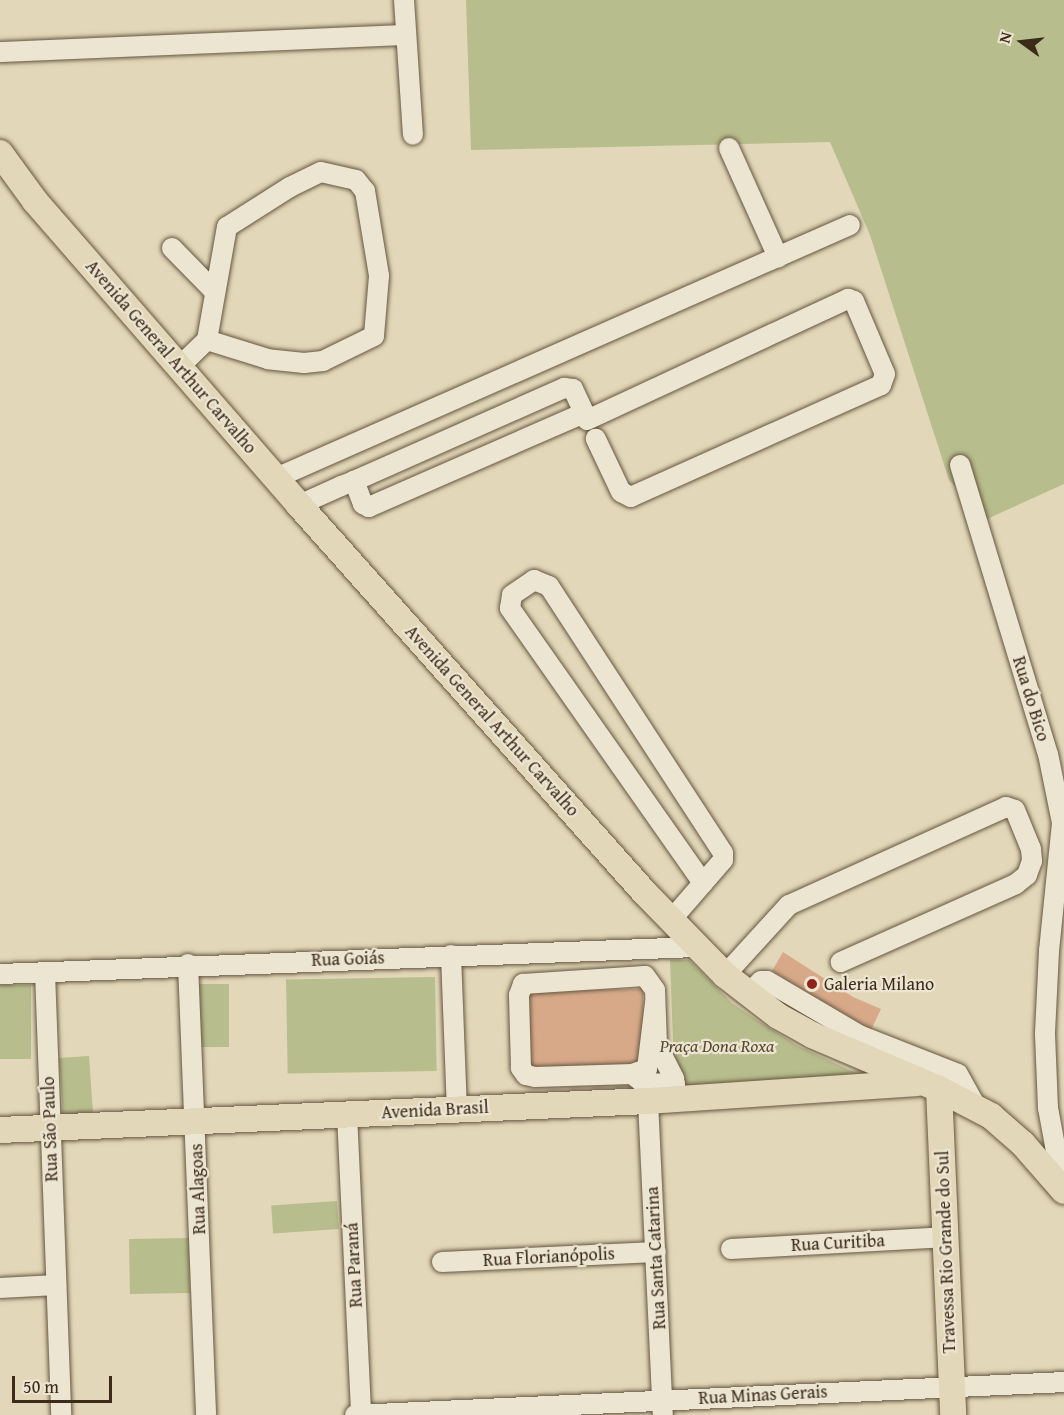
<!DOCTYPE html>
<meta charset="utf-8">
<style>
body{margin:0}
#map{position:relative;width:1064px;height:1415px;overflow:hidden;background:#e2d7b8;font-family:"Gentium Book Plus",serif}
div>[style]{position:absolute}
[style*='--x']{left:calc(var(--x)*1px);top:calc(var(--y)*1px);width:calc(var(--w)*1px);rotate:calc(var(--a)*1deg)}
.green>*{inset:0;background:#b7bd8c;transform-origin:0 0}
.building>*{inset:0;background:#d7a989;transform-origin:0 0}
.roads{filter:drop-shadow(0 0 2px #665640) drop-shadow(0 0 2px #665640)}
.minor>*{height:20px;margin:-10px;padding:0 10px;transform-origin:10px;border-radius:10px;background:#ece5d1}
.major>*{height:26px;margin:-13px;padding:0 13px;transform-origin:13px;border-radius:13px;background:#e2d7b8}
.dots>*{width:16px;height:16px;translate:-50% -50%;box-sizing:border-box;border:3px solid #ece5d1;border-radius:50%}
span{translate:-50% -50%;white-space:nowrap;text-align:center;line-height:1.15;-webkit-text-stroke:4.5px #ece5d1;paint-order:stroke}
.street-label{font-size:18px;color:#3c2b18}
.poi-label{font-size:18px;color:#3c2b18}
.left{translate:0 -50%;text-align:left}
.park-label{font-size:18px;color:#55482f;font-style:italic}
.north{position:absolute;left:992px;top:12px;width:60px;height:60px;-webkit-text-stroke:4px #ece5d1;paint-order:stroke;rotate:285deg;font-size:16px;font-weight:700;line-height:24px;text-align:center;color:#3c2b18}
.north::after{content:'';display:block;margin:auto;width:21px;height:27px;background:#3c2b18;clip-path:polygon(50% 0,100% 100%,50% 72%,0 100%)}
.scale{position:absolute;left:12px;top:1376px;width:100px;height:27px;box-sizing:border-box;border:3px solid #3c2b18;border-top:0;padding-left:8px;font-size:18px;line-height:21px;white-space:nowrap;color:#3c2b18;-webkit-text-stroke:4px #ece5d1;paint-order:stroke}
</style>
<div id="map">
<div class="green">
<div style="clip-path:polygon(466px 0,1064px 0,1064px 484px,987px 519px,949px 480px,870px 235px,830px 142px,471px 150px)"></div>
<div style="clip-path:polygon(670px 960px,689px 960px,732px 1003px,757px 1020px,798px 1046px,860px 1075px,690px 1091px,674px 1068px)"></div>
<div style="left:435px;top:977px;width:94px;height:149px;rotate:89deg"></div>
<div style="left:199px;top:984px;width:30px;height:63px"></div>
<div style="left:0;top:985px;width:31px;height:74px"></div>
<div style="left:89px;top:1056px;width:63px;height:30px;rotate:86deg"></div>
<div style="left:337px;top:1201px;width:28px;height:66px;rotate:86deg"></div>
<div style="left:189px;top:1238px;width:55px;height:60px;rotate:89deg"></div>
</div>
<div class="building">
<div style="clip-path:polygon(783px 952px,853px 997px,881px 1009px,871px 1030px,772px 971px)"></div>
<div style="left:643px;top:989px;width:78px;height:120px;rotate:89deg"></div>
</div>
<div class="roads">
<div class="minor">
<div style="--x:404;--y:0;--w:135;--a:86.2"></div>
<div style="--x:0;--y:52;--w:406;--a:-2.4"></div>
<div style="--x:729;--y:148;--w:120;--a:65.8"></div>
<div style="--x:172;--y:248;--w:62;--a:45.7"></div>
<div style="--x:179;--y:367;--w:39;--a:-44"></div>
<div style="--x:207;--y:340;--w:115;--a:-80"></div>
<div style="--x:227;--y:227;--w:75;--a:-32.4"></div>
<div style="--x:290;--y:187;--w:34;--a:-26"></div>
<div style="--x:321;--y:172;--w:36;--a:13"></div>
<div style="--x:356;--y:180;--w:14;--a:51"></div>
<div style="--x:365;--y:191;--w:86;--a:80.6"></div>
<div style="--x:379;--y:276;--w:60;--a:94.8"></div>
<div style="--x:374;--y:336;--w:57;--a:153.9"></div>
<div style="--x:323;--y:361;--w:19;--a:174"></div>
<div style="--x:304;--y:363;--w:36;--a:-174"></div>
<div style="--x:268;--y:359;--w:64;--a:-162.7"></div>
<div style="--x:587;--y:420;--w:288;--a:-24.9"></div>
<div style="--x:848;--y:299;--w:6;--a:18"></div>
<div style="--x:854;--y:301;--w:79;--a:67"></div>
<div style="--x:885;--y:374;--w:12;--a:110"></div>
<div style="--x:881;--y:385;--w:274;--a:155.9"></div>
<div style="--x:631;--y:497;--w:11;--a:-153"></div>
<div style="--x:621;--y:492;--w:59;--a:-115.3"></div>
<div style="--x:960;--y:465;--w:302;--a:73.1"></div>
<div style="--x:1048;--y:754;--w:70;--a:78.5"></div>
<div style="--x:1062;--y:823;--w:129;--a:95.8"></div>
<div style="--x:1049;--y:951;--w:83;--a:92.8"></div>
<div style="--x:1045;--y:1034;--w:74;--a:87.7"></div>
<div style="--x:1048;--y:1108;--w:82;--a:79.5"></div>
<div style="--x:276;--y:478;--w:627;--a:-23.79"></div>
<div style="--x:299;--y:505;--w:46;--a:-24.3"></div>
<div style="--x:341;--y:486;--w:14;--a:-21"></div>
<div style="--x:354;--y:481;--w:230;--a:-23.9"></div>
<div style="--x:564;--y:388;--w:9;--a:6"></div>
<div style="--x:573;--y:389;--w:26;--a:65"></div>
<div style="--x:584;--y:413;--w:235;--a:156.4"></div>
<div style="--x:369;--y:507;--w:7;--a:-153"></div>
<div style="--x:363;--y:504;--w:25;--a:-111"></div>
<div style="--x:534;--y:580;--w:16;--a:22"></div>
<div style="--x:549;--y:586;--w:319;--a:56.9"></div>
<div style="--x:723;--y:853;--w:7;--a:90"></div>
<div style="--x:723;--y:860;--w:30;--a:131"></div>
<div style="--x:703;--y:883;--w:336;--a:-125.1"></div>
<div style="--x:510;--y:608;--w:13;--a:-81"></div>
<div style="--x:512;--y:595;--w:27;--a:-34"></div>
<div style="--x:671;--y:920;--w:49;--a:-49.1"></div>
<div style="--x:451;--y:955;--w:154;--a:87.8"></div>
<div style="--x:188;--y:964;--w:451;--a:87.7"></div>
<div style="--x:45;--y:972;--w:443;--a:87.9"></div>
<div style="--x:0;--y:974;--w:697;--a:-2.22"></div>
<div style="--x:725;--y:975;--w:95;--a:-47.6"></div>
<div style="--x:789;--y:905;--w:238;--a:-24.3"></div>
<div style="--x:1006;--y:807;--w:9;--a:18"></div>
<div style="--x:1015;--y:810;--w:42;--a:67.7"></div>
<div style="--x:1031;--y:849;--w:12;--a:85"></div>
<div style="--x:1032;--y:861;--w:15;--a:110"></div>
<div style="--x:1027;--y:875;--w:14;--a:141"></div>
<div style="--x:1016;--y:884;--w:192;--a:156"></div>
<div style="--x:748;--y:994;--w:18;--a:-45"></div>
<div style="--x:761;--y:981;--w:6;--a:0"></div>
<div style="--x:767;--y:981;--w:107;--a:30.4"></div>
<div style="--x:859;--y:1035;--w:106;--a:21.5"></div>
<div style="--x:958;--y:1074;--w:38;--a:61"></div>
<div style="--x:655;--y:1003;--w:66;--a:96.9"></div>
<div style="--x:647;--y:1069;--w:16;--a:162"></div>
<div style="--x:632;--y:1074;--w:97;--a:178.2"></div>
<div style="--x:535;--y:1077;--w:9;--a:-167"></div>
<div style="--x:526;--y:1075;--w:9;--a:-126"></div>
<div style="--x:521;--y:1068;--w:73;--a:-91.6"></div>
<div style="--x:519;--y:995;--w:12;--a:-70"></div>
<div style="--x:523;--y:984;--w:122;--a:-3.8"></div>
<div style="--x:645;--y:976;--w:17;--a:54"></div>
<div style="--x:655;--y:990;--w:55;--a:87.9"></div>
<div style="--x:657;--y:1045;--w:38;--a:63"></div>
<div style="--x:674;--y:1079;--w:20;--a:84"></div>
<div style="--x:632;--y:1074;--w:14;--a:39"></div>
<div style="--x:643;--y:1083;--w:32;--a:2"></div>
<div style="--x:648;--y:1101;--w:314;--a:87.3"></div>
<div style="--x:347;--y:1114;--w:301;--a:87.3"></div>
<div style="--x:731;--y:1249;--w:214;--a:-3.2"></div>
<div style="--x:442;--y:1262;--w:214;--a:-2.7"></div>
<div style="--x:0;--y:1288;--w:56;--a:-3.1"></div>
<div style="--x:355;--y:1415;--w:710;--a:-2.66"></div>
</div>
<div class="major">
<div style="--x:0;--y:153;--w:59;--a:53.9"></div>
<div style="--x:35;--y:201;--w:403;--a:49"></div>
<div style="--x:299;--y:505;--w:518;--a:48.28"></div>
<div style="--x:644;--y:892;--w:116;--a:45.7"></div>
<div style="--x:725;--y:975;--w:67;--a:37.7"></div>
<div style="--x:778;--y:1016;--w:39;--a:29"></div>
<div style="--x:812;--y:1035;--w:138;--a:23"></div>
<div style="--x:939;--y:1089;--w:59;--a:27.4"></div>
<div style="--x:991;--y:1116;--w:43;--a:41.2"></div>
<div style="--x:1023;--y:1144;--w:62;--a:48.9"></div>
<div style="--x:939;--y:1089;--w:326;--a:87.5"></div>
<div style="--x:0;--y:1130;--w:649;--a:-2.56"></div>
<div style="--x:648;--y:1101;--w:269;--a:-3.8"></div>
</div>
</div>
<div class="dots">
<div style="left:812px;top:984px;background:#8f2418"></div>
</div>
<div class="street-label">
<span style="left:171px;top:357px;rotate:49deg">Avenida General Arthur Carvalho</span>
<span style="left:1031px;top:699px;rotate:73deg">Rua do Bico</span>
<span style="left:492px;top:721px;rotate:48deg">Avenida General Arthur Carvalho</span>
<span style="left:348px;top:959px;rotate:-2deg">Rua Goiás</span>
<span style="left:435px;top:1110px;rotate:-3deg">Avenida Brasil</span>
<span style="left:50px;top:1129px;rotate:-92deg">Rua São Paulo</span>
<span style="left:198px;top:1189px;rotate:-92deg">Rua Alagoas</span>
<span style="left:838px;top:1243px;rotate:-3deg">Rua Curitiba</span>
<span style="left:946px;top:1252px;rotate:-92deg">Travessa Rio Grande do Sul</span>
<span style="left:549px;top:1257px;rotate:-3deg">Rua Florianópolis</span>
<span style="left:656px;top:1258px;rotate:-93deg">Rua Santa Catarina</span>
<span style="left:354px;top:1265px;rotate:-93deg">Rua Paraná</span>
<span style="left:763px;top:1395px;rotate:-3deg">Rua Minas Gerais</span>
</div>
<div class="poi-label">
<span class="left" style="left:824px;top:984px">Galeria Milano</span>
</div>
<div class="park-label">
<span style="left:717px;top:1046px">Praça Dona Roxa</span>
</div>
<div class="north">N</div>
<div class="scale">50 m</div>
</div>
